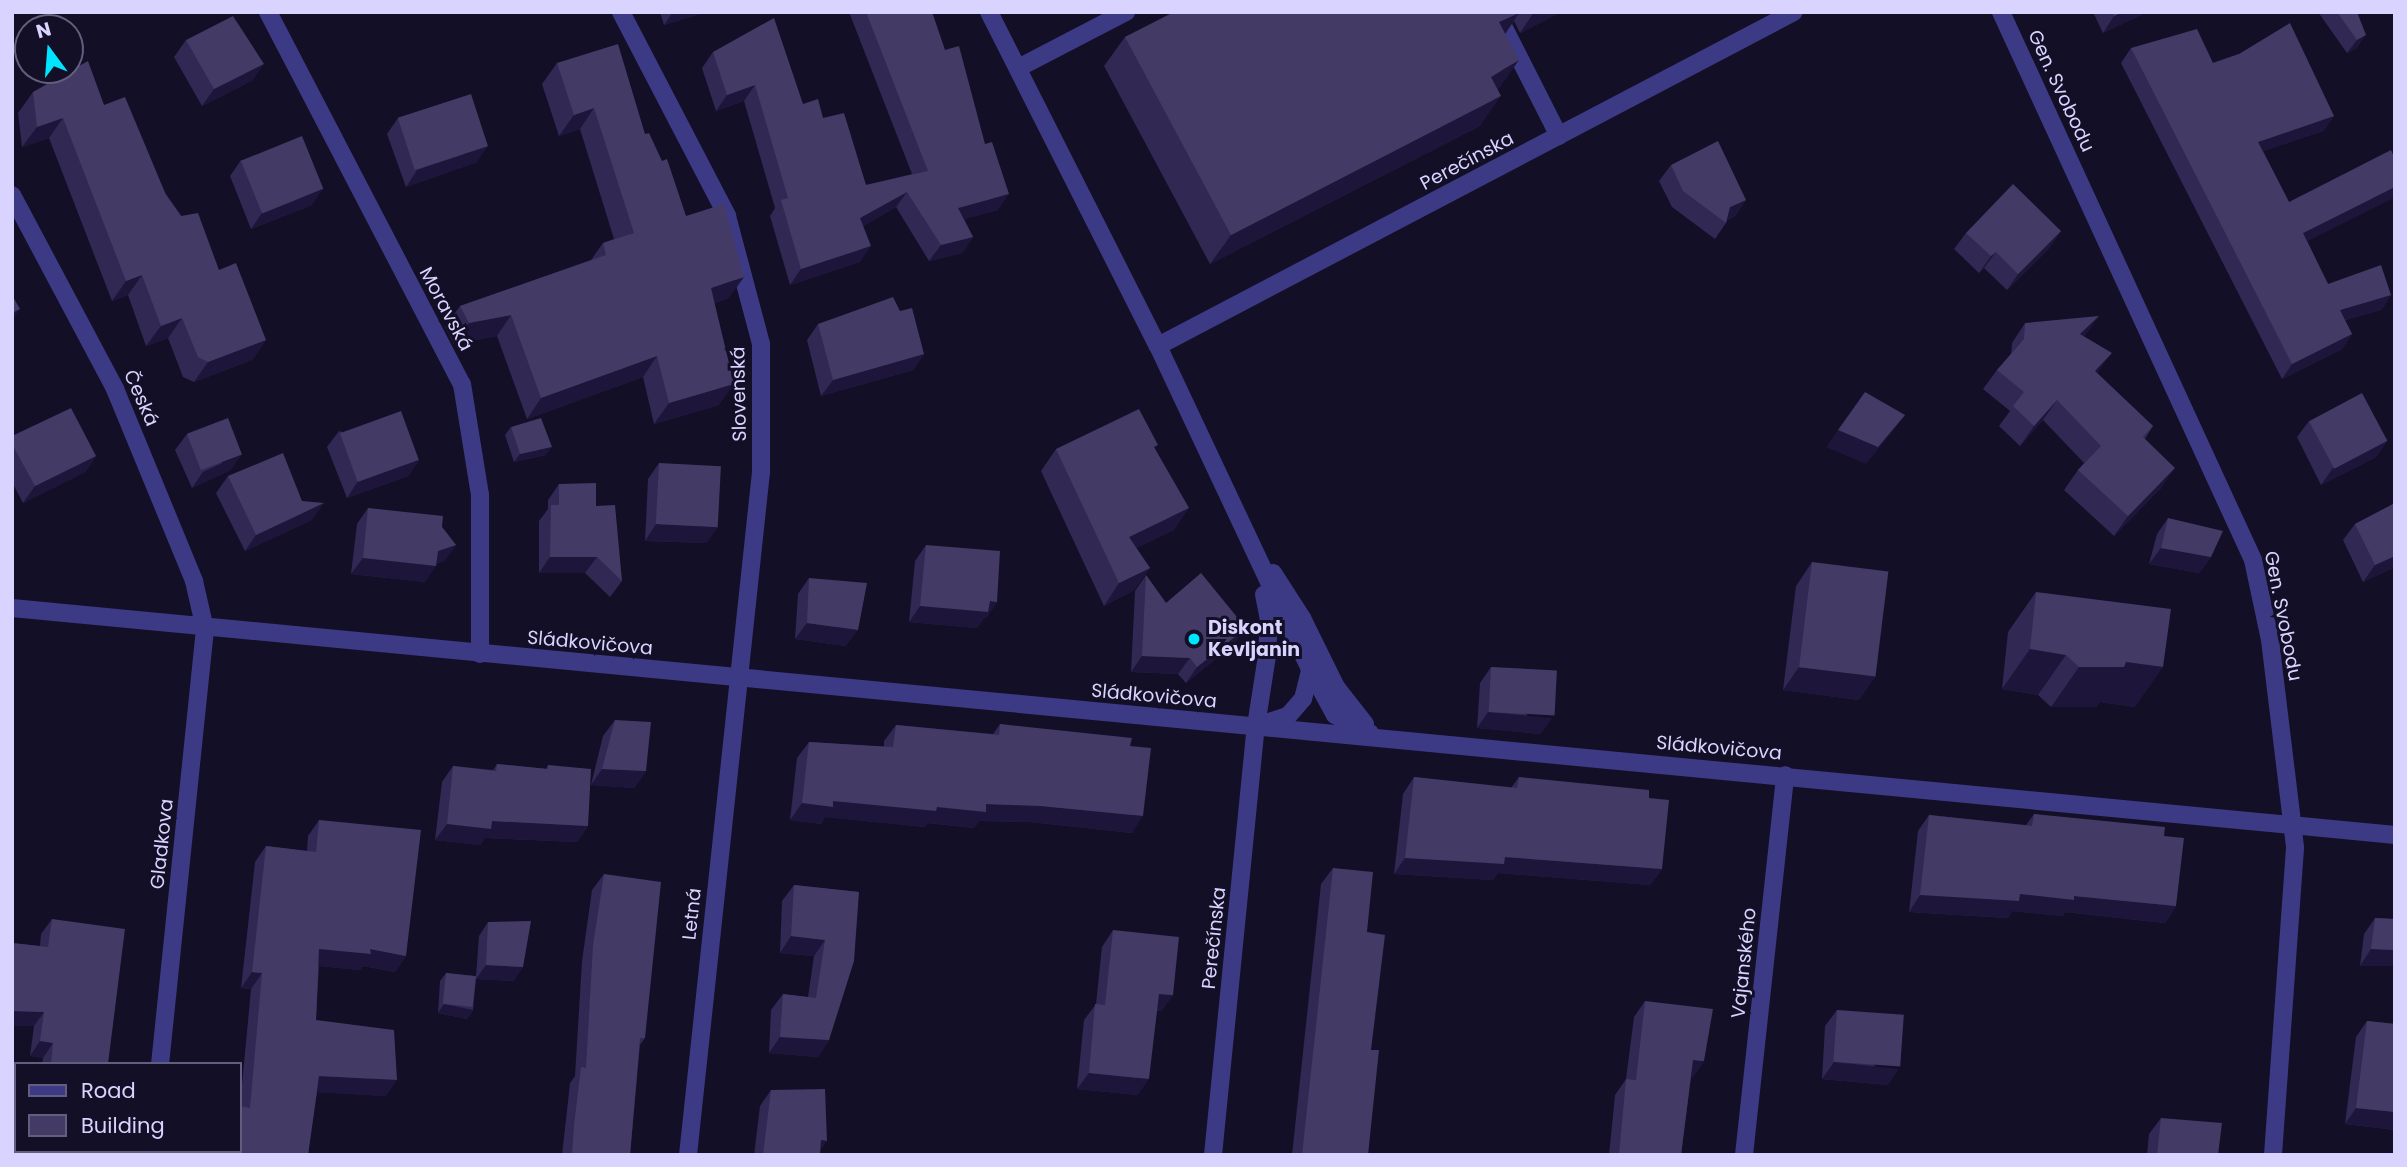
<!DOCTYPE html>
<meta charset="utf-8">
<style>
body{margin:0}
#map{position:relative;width:2407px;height:1167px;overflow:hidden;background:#130f26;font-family:Poppins,sans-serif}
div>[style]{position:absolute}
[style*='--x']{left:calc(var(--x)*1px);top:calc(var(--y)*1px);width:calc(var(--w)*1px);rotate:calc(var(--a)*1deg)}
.minor>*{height:18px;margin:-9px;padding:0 9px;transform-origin:9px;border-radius:9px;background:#3d3a85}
.wall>*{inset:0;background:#312854;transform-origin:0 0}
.shaded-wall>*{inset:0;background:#1d163a;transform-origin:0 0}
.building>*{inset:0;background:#433a66;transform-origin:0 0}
.dots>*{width:19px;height:19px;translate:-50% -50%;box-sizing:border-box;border:4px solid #130f26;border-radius:50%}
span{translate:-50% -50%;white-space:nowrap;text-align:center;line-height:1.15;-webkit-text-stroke:6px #130f26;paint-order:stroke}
.street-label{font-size:19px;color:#d9d4ff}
.poi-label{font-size:19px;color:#d9d4ff;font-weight:700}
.left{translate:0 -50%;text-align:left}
.frame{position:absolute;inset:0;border:14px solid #d9d4ff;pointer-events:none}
.legend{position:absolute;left:14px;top:1062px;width:228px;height:91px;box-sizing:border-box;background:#130f26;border:2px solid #625e7d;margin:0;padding:9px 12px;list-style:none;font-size:21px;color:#d9d4ff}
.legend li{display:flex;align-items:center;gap:14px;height:35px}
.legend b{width:35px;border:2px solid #625e7d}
.north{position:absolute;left:14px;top:14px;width:70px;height:70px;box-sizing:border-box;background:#130f26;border:2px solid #625e7d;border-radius:50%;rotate:344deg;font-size:19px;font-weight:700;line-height:28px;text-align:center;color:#d9d4ff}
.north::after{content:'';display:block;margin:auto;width:24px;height:32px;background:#00e5ff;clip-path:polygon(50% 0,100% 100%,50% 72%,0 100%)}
</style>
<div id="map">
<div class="minor">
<div style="--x:268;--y:12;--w:420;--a:62.5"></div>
<div style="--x:462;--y:384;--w:112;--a:80.8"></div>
<div style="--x:480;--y:495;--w:159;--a:90"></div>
<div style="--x:621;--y:12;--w:230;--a:62.5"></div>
<div style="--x:727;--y:216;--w:132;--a:75.1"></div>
<div style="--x:761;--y:344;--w:128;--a:90"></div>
<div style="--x:761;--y:472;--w:687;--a:96.1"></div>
<div style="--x:989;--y:12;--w:374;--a:63.2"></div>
<div style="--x:1158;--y:346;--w:359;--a:64.8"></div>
<div style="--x:1311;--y:671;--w:50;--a:61.4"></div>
<div style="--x:1335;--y:715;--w:39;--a:27"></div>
<div style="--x:1496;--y:12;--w:139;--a:63.1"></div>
<div style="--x:2001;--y:12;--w:603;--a:65.3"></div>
<div style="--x:2253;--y:560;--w:82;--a:78"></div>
<div style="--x:2270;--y:640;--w:209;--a:83.1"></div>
<div style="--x:2295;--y:848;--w:308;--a:94.1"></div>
<div style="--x:1018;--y:68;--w:122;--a:-27.4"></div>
<div style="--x:12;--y:195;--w:220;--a:62"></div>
<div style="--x:115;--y:389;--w:208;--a:67.6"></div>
<div style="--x:194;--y:581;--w:49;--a:77.1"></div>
<div style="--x:205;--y:629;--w:437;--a:95.9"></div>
<div style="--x:1158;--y:346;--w:718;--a:-27.71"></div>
<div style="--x:1273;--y:573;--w:54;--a:57.2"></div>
<div style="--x:1302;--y:618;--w:77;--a:63.8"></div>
<div style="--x:1336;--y:687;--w:47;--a:51.9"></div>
<div style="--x:12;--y:608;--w:2394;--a:5.44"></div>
<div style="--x:1266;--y:723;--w:23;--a:-18"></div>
<div style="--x:1288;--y:716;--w:23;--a:-49"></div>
<div style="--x:1303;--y:699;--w:34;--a:-76"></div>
<div style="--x:151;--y:1155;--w:4;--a:-90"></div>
<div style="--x:1213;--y:1155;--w:431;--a:-84.3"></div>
<div style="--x:1256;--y:726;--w:71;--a:-81.1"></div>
<div style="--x:1267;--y:656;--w:36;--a:-87"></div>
<div style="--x:1269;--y:620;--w:26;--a:-101"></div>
<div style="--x:1744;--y:1155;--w:382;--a:-83.8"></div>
</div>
<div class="wall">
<div style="clip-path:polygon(660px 12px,706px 12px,664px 25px)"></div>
<div style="clip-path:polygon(849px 12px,932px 12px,998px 210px,964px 219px,973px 237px,962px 253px,929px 261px,896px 207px,863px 226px,860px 262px,790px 285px,770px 216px,775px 208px,744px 101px,716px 111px,702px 68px,713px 52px,803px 104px,823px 118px,866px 185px,912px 174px)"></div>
<div style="clip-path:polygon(1174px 12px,1561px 12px,1520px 33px,1514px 21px,1505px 34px,1498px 90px,1480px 126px,1210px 264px,1104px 66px,1125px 37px)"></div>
<div style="clip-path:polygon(2093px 12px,2147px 12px,2103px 33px)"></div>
<div style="clip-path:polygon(2318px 12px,2357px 12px,2357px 48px,2347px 53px)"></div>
<div style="clip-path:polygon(186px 40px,253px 80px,202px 106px,174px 57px)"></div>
<div style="clip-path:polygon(2131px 48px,2213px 63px,2239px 54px,2334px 116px,2323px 131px,2263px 151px,2289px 202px,2395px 197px,2307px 241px,2328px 284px,2391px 295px,2381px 310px,2345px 320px,2352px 334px,2342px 349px,2282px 379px,2121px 63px)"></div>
<div style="clip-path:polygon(557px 63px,645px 134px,686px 216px,729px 298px,714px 303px,719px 405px,654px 424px,643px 377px,527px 419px,497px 336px,454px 344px,445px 327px,460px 306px,591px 260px,603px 243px,614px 239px,580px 129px,559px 136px,542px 84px)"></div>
<div style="clip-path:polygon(33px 92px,104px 105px,219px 270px,266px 340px,252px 360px,194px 382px,183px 377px,168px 338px,146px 346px,128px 295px,112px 301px,49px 138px,22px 147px,18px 113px)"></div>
<div style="clip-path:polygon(398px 118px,477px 162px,406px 187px,387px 134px)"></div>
<div style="clip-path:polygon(241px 160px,312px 205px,251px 229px,230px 176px)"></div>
<div style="clip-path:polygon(1671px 165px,1746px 200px,1735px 216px,1727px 220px,1726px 223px,1715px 239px,1672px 207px,1659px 181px)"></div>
<div style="clip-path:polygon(2061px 231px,2049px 248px,2007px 290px,1984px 268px,1979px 273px,1954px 249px,1966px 233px)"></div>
<div style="clip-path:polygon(900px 311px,924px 354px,913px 370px,821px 396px,807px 340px,818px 324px)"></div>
<div style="clip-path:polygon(2025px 323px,2084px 337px,2097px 373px,2153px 426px,2145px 439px,2161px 488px,2114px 536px,2064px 490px,2078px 470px,2084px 463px,2043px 420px,2020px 446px,1999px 426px,2010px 411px,1983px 389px,1997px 370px,2011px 354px,2012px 343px)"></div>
<div style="clip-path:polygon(2309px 421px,2387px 441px,2376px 457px,2321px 485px,2297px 437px)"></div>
<div style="clip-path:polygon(511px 427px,546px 455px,514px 462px,505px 435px)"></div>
<div style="clip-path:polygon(339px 431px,419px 460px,408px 476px,347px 498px,327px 447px)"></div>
<div style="clip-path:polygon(187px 434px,231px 470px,192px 488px,175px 450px)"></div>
<div style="clip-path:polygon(12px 436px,96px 456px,85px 472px,23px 503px,12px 482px)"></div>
<div style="clip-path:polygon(1056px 449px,1155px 449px,1174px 530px,1136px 548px,1150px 568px,1134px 590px,1104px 606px,1041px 471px)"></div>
<div style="clip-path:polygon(659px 463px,707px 543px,645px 541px,648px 479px)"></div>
<div style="clip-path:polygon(228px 476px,302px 501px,312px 520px,245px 551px,216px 493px)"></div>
<div style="clip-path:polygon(559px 484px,596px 506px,622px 581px,610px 597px,585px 573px,539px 573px,539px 521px,548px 509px,548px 500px)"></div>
<div style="clip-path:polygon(2395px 503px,2395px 567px,2363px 582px,2343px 540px,2355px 524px)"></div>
<div style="clip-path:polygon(368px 508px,442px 527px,456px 545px,444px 561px,436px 564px,425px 582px,351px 574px,357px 524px)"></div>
<div style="clip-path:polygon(2168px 518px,2211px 557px,2199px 573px,2149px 564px,2157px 534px)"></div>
<div style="clip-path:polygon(926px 545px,997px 602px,986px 618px,984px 618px,977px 628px,909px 622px,915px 561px)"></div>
<div style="clip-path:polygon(1812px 562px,1859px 700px,1783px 690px,1796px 586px)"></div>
<div style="clip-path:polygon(1146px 575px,1166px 603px,1234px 644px,1186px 683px,1178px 674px,1131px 672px,1135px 591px)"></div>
<div style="clip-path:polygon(809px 578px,846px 646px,795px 639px,798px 594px)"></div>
<div style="clip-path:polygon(2036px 592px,2135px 707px,2100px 702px,2096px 707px,2051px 707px,2038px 695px,2002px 689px,2008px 632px)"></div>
<div style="clip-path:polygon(1491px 667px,1541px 734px,1477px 728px,1480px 683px)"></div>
<div style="clip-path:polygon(615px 720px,646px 771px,634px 788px,591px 785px,603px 736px)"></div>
<div style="clip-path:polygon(1000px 724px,1130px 746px,1132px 833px,1030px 822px,979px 821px,974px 828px,927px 823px,925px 827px,825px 817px,821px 824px,790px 820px,797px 758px,809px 742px,884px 747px,884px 741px,896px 725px,993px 734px)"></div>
<div style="clip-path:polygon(2395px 726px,2395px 775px,2393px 775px)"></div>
<div style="clip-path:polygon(497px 764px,546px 769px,548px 765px,588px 826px,577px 842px,485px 838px,480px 845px,435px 840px,442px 782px,453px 766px,493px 770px)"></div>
<div style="clip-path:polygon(1414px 777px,1511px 788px,1519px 777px,1649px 798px,1662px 869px,1650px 885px,1498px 873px,1493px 880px,1394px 874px,1403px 794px)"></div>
<div style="clip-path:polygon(2034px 814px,2164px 836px,2176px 906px,2165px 923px,2065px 912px,2063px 916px,2012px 911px,2008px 918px,1909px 912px,1918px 831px,1929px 815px,2026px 825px)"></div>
<div style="clip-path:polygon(319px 820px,406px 956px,395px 972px,363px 966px,360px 970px,319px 966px,316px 1020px,386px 1096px,317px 1092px,308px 1155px,220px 1155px,220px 1151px,240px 1151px,240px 1106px,251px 989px,241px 988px,255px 862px,266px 846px,307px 851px,308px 836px)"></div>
<div style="clip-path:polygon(1333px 868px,1367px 932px,1371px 1050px,1368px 1155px,1292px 1155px,1321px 884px)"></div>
<div style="clip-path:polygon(604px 874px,645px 1038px,640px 1045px,630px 1155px,562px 1155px,570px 1083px,575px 1076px,582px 961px,592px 890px)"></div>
<div style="clip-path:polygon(794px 885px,859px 892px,829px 1040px,818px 1057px,769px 1053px,771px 1010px,783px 994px,808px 997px,814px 956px,780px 953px,782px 901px)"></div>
<div style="clip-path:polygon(2375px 918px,2395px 919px,2395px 966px,2360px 966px,2364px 934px)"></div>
<div style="clip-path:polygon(52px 919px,108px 1064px,42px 1064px,43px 1058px,30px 1056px,34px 1026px,12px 1026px,12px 943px,40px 946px,41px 934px)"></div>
<div style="clip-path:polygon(488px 922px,523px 967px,513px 981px,476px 979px,473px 1010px,467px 1019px,438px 1013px,440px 981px,446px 973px,476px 976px,479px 936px)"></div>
<div style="clip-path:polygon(1113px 930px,1173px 995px,1161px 1011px,1157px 1011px,1138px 1095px,1077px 1089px,1084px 1020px,1096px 1004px,1102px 947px)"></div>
<div style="clip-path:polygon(1645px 1001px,1704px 1061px,1693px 1077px,1691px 1077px,1681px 1155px,1609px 1155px,1615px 1095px,1626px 1079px,1634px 1017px)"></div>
<div style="clip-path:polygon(1837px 1010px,1888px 1085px,1822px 1079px,1825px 1026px)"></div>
<div style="clip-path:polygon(2367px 1021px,2395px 1024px,2395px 1130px,2345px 1124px,2356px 1037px)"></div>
<div style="clip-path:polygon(771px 1090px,820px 1155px,754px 1155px,760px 1106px)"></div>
<div style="clip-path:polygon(2161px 1118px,2218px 1155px,2147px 1155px,2149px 1134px)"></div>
<div style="left:23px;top:1151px;width:74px;height:4px"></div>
</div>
<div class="shaded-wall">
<div style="clip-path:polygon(673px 12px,706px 12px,664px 25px)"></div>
<div style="clip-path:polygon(1534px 12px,1561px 12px,1520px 33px)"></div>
<div style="clip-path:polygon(2123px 12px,2147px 12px,2103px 33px,2114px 16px)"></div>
<div style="clip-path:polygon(1519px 13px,1499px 43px,1499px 22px)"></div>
<div style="clip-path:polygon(2366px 35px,2357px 48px,2347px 53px,2357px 40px)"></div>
<div style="clip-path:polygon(1519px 60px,1498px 90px,1470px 107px,1491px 77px)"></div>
<div style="clip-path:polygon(264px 64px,253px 80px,202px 106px,214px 89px)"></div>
<div style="clip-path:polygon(755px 85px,744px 101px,716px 111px,727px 95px)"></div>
<div style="clip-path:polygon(1501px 96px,1480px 126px,1210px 264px,1231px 235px)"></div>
<div style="clip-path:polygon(594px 108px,580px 129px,559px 136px,574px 115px)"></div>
<div style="clip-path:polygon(2334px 116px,2323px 131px,2248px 156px,2258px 142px)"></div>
<div style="clip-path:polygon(63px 118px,49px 138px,22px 147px,37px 127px)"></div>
<div style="clip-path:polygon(488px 146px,477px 162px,406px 187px,417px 170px)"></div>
<div style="clip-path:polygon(2395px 187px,2395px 197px,2293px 248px,2303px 233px)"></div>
<div style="clip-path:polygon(323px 189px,312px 205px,251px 229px,262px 213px)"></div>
<div style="clip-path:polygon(907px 192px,896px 207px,849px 234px,860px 218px)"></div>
<div style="clip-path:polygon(1009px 194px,998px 210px,947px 224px,958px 208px)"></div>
<div style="clip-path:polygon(1746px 200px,1735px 216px,1724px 221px,1730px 207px)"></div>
<div style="clip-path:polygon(2061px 231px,2049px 248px,2007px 290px,2018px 274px)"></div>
<div style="clip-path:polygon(973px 237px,962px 253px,929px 261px,941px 245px)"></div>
<div style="clip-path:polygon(871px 246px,860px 262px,790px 285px,801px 269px)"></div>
<div style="clip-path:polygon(1996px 252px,1984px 268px,1979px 273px,1991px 256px)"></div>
<div style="clip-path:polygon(142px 275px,128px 295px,112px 301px,126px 281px)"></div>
<div style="clip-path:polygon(744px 277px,729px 298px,696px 309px,711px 288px)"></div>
<div style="clip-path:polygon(2391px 295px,2381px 310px,2330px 324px,2340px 310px)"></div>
<div style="clip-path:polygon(20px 309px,12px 320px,12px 313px)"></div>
<div style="clip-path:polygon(511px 315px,497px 336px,454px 344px,469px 323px)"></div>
<div style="clip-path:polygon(2099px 316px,2085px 336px,2066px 354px,2080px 334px)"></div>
<div style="clip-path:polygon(182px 318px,168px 338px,146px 346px,161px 326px)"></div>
<div style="clip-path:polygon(2352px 334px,2342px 349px,2282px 379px,2292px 364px)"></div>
<div style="clip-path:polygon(266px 340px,252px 360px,194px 382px,208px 362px)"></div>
<div style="clip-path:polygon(2112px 353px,2098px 372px,2081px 391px,2095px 371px)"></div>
<div style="clip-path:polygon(924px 354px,913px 370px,821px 396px,833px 380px)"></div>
<div style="clip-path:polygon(657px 356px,643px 377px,527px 419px,541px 398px)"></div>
<div style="clip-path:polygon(734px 384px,719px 405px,654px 424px,669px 403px)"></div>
<div style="clip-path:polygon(2057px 400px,2043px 420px,2020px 446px,2034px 426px)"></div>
<div style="clip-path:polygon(1905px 415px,1893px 431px,1866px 464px,1826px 447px,1838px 430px)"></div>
<div style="clip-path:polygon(2387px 441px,2376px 457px,2321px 485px,2333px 468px)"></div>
<div style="clip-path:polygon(552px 447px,546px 455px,514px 462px,520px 454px)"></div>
<div style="clip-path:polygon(242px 454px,231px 470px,192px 488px,203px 472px)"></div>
<div style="clip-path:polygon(96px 456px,85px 472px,23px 503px,35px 486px)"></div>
<div style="clip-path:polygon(419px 460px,408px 476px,347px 498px,358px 481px)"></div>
<div style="clip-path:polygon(2175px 468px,2161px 488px,2114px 536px,2128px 516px)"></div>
<div style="clip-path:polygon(324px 503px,312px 520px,245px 551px,256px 535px)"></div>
<div style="clip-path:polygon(1189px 508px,1174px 530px,1113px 559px,1129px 537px)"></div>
<div style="clip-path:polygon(656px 524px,718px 527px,707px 543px,645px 541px)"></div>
<div style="clip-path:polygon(456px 545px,444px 561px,433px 565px,436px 566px,425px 582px,351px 574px,363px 558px,438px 551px)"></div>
<div style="clip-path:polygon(2161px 548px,2211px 557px,2199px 573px,2149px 564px)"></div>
<div style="clip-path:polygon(2395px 556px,2395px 567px,2363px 582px,2375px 565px)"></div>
<div style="clip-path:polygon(550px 557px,597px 557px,585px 573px,539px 573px)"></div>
<div style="clip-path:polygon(1150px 568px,1134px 590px,1104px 606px,1119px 583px)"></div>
<div style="clip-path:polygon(990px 601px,997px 602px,986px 618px,984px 618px,977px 628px,909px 622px,920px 606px)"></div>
<div style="clip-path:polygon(807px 623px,858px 630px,846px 646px,795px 639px)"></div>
<div style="clip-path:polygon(1246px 628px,1234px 644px,1186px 683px,1197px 667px)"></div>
<div style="clip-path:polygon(2030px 649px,2066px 655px,2038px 695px,2002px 689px)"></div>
<div style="clip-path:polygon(1142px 656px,1190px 658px,1178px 674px,1131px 672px)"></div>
<div style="clip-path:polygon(2126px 662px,2163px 667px,2135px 707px,2100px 702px,2096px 707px,2051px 707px,2079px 667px)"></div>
<div style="clip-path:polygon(1799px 667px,1876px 676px,1859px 700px,1783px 690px)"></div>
<div style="clip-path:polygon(1488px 712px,1552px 718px,1541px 734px,1477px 728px)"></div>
<div style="clip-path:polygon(602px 769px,646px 771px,634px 788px,591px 785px)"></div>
<div style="clip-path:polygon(833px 801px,937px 807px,986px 804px,1041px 806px,1143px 816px,1132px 833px,1030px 822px,979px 821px,974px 828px,927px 823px,925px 827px,825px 817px,821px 824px,790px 820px,802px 803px)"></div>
<div style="clip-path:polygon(492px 821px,588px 826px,577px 842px,485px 838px,480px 845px,435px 840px,447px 824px)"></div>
<div style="clip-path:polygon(1505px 857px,1662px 869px,1650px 885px,1498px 873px,1493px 880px,1394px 874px,1405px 858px)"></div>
<div style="clip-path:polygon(2020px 894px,2074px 896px,2176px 906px,2165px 923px,2065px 912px,2063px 916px,2012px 911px,2008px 918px,1909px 912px,1920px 895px)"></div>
<div style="clip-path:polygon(791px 936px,825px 940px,814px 956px,780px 953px)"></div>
<div style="clip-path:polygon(319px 949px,370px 949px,406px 956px,395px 972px,363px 966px,360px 970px,308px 965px)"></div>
<div style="clip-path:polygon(2371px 949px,2395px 950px,2395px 966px,2360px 966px)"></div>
<div style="clip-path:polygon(486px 965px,523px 967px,513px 981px,476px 979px)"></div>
<div style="clip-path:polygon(252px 972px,262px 973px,251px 989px,241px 988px)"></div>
<div style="clip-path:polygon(1159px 994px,1173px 995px,1161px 1011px,1147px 1010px)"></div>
<div style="clip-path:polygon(444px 1004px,473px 1010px,467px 1019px,438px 1013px)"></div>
<div style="clip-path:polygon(12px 1011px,44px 1012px,34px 1026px,12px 1026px)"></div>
<div style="clip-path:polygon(780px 1037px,829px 1040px,818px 1057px,769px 1053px)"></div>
<div style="clip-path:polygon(40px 1041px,53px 1043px,43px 1058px,30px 1056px)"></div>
<div style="clip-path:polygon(1693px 1060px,1704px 1061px,1693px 1077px,1682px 1076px)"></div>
<div style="clip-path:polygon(1834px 1062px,1899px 1069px,1888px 1085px,1822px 1079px)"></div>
<div style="clip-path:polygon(1089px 1073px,1149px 1079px,1138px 1095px,1077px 1089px)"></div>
<div style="clip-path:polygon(319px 1076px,397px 1080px,386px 1096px,308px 1092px)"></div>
<div style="clip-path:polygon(2356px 1108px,2395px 1112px,2395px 1130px,2345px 1124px)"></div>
<div style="left:12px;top:1126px;width:4px;height:15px"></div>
<div style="clip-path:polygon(821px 1140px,827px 1141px,817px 1155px)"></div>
</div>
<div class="building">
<div style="clip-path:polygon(866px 12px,932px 12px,945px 50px,959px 46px,985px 144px,992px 142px,1009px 194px,958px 208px,973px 237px,941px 245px,907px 192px,860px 218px,871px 246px,801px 269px,781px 200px,788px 198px,755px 85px,727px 95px,713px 52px,774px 18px,803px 104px,818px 99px,823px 118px,844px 113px,866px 185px,928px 171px)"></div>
<div style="clip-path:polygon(1174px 12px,1519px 12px,1519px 13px,1499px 22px,1519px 60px,1491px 77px,1501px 96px,1231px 235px,1125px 37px)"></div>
<div style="clip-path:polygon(2112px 12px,2123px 12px,2114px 16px)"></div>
<div style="clip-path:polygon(2337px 12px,2357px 12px,2366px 35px,2357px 40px)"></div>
<div style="clip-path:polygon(233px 16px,264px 64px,214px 89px,186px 40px)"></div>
<div style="clip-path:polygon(2290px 23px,2334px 116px,2258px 142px,2289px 202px,2391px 150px,2395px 159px,2395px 187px,2303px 233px,2328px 284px,2381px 265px,2391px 295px,2340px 310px,2352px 334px,2292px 364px,2131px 48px,2197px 29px,2213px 63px,2239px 54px)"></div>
<div style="clip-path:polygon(618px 44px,645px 134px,649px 133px,662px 161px,667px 159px,686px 216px,724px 204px,744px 277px,711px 288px,734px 384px,669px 403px,657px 356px,541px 398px,511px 315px,469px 323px,460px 306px,606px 255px,603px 243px,634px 233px,594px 108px,574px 115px,557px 63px)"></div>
<div style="clip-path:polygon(88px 61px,104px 105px,125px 97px,166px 195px,181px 216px,198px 213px,219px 270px,236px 263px,266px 340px,208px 362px,198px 357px,182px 318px,161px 326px,142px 275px,126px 281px,63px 118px,37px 127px,33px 92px)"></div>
<div style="left:471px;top:94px;width:55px;height:77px;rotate:72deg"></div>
<div style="left:302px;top:136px;width:57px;height:66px;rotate:68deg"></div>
<div style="clip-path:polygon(1718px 141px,1746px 200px,1730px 207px,1726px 223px,1683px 191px,1671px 165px)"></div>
<div style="clip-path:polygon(2013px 184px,2061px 231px,2018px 274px,1996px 252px,1991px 256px,1966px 233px)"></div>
<div style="clip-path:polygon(12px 295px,20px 309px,12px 313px)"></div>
<div style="clip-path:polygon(893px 297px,900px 311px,912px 308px,924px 354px,833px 380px,818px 324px)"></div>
<div style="clip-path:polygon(2099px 316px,2080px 334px,2112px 353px,2095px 371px,2153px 426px,2143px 437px,2175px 468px,2128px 516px,2078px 470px,2101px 446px,2057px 400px,2034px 426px,2013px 406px,2024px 392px,1997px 370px,2024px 339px,2025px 323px)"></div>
<div style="clip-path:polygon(1865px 392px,1905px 415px,1878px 447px,1838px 430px)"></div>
<div style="left:2362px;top:393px;width:54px;height:60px;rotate:62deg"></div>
<div style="clip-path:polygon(71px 408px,96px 456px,35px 486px,12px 444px,12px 436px)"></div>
<div style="clip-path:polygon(1139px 409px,1158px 445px,1154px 447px,1189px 508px,1129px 537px,1150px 568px,1119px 583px,1056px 449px)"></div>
<div style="left:401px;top:411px;width:52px;height:65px;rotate:70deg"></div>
<div style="left:228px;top:418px;width:39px;height:44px;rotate:69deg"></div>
<div style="clip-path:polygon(541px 418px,552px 447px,520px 454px,511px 427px)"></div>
<div style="clip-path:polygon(283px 453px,302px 501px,324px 503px,256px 535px,228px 476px)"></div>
<div style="left:659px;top:463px;width:62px;height:61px;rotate:3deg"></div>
<div style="clip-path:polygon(596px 483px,596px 506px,615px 505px,622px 581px,597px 557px,550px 557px,551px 505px,559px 505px,559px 484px)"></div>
<div style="clip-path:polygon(2395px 503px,2395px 556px,2375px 565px,2355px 524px)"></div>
<div style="clip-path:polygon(368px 508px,443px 516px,442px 527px,456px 545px,438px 551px,436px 566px,363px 558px)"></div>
<div style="clip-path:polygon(2168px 518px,2223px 531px,2211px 557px,2161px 548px)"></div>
<div style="clip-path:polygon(926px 545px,1000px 551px,997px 602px,990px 601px,988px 612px,920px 606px)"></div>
<div style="left:1812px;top:562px;width:77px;height:106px;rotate:7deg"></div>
<div style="clip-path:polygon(1201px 573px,1246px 628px,1197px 667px,1190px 658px,1142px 656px,1146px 575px,1166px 603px)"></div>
<div style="clip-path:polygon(809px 578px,867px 583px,858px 630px,807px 623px)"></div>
<div style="clip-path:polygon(2036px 592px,2171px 609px,2163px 667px,2126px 662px,2124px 667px,2079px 667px,2066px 655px,2030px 649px)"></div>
<div style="left:1491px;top:667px;width:66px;height:45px;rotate:3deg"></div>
<div style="clip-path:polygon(615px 720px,651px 722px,646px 771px,602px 769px)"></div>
<div style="clip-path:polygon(1000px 724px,1132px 738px,1130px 746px,1151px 748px,1143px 816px,1041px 806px,986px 804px,986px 812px,937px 807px,936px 811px,833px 801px,833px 807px,802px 803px,809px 742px,893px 747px,896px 725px,999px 735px)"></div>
<div style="clip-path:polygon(497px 764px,548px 769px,548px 765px,591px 769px,588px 826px,492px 821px,491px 829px,447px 824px,453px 766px,496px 771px)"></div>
<div style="clip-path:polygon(1414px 777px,1517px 788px,1519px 777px,1649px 790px,1649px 798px,1669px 800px,1662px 869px,1505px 857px,1504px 864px,1405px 858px)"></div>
<div style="clip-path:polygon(2034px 814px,2165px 827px,2164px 836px,2184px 838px,2176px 906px,2074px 896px,2074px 900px,2020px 894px,2019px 901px,1920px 895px,1929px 815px,2032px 826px)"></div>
<div style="clip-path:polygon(319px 820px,421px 830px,406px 956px,370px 949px,371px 954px,319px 949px,316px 1020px,394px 1030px,397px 1080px,319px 1076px,308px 1155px,229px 1155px,229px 1151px,240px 1151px,240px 1106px,250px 1108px,262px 973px,252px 972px,266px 846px,316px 852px)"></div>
<div style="clip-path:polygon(1333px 868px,1373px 872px,1367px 932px,1385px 935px,1371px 1050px,1379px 1050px,1368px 1155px,1302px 1155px)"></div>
<div style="clip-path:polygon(604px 874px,661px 882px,645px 1038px,640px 1038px,630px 1155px,572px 1155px,574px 1125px,581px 1067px,586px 1068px,593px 945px)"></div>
<div style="clip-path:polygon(794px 885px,859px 892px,854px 961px,829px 1040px,780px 1037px,783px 994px,816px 998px,825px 940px,791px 936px)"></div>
<div style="clip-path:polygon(2375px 918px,2395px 919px,2395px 950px,2371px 949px)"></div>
<div style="clip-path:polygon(52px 919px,125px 929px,108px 1064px,51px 1064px,53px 1043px,40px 1041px,44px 1012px,12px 1011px,12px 943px,48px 947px)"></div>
<div style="clip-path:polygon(531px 921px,523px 967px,486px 965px,488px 922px)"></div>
<div style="clip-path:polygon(1113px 930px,1179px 937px,1173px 995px,1159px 994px,1149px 1079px,1089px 1073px,1095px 1004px,1105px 1005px)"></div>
<div style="left:446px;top:973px;width:30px;height:31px;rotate:6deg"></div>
<div style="clip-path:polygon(1645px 1001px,1713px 1009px,1704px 1061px,1693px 1060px,1681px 1155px,1619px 1155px,1626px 1079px,1636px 1080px)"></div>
<div style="left:1837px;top:1010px;width:67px;height:52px;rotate:4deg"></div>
<div style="clip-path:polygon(2367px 1021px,2395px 1024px,2395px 1112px,2356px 1108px)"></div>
<div style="clip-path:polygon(825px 1089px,827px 1141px,821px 1140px,820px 1155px,763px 1155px,771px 1090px)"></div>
<div style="left:12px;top:1097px;width:4px;height:29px"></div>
<div style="clip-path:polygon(2161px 1118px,2222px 1123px,2218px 1155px,2157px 1155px)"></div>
<div style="left:31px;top:1151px;width:66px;height:4px"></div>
</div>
<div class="dots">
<div style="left:1194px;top:639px;background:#00e5ff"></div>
</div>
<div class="street-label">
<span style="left:2061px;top:91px;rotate:65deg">Gen. Svobodu</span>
<span style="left:1467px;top:161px;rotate:-28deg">Perečínska</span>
<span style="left:446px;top:309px;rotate:62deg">Moravská</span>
<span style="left:739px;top:394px;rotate:-91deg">Slovenská</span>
<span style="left:141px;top:398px;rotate:66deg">Česká</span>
<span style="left:2283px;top:616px;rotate:79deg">Gen. Svobodu</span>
<span style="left:590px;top:643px;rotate:5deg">Sládkovičova</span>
<span style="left:1154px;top:696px;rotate:5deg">Sládkovičova</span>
<span style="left:1719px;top:748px;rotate:5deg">Sládkovičova</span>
<span style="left:162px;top:844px;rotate:-84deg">Gladkova</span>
<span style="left:692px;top:914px;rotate:-84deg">Letná</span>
<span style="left:1214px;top:938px;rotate:-84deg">Perečínska</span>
<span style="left:1744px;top:963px;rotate:-84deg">Vajanského</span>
</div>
<div class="poi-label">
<span class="left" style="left:1208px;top:639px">Diskont<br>Kevljanin</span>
</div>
<div class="frame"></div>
<ul class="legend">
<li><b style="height:9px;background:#3d3a85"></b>Road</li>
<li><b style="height:19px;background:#433a66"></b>Building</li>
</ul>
<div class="north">N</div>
</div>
